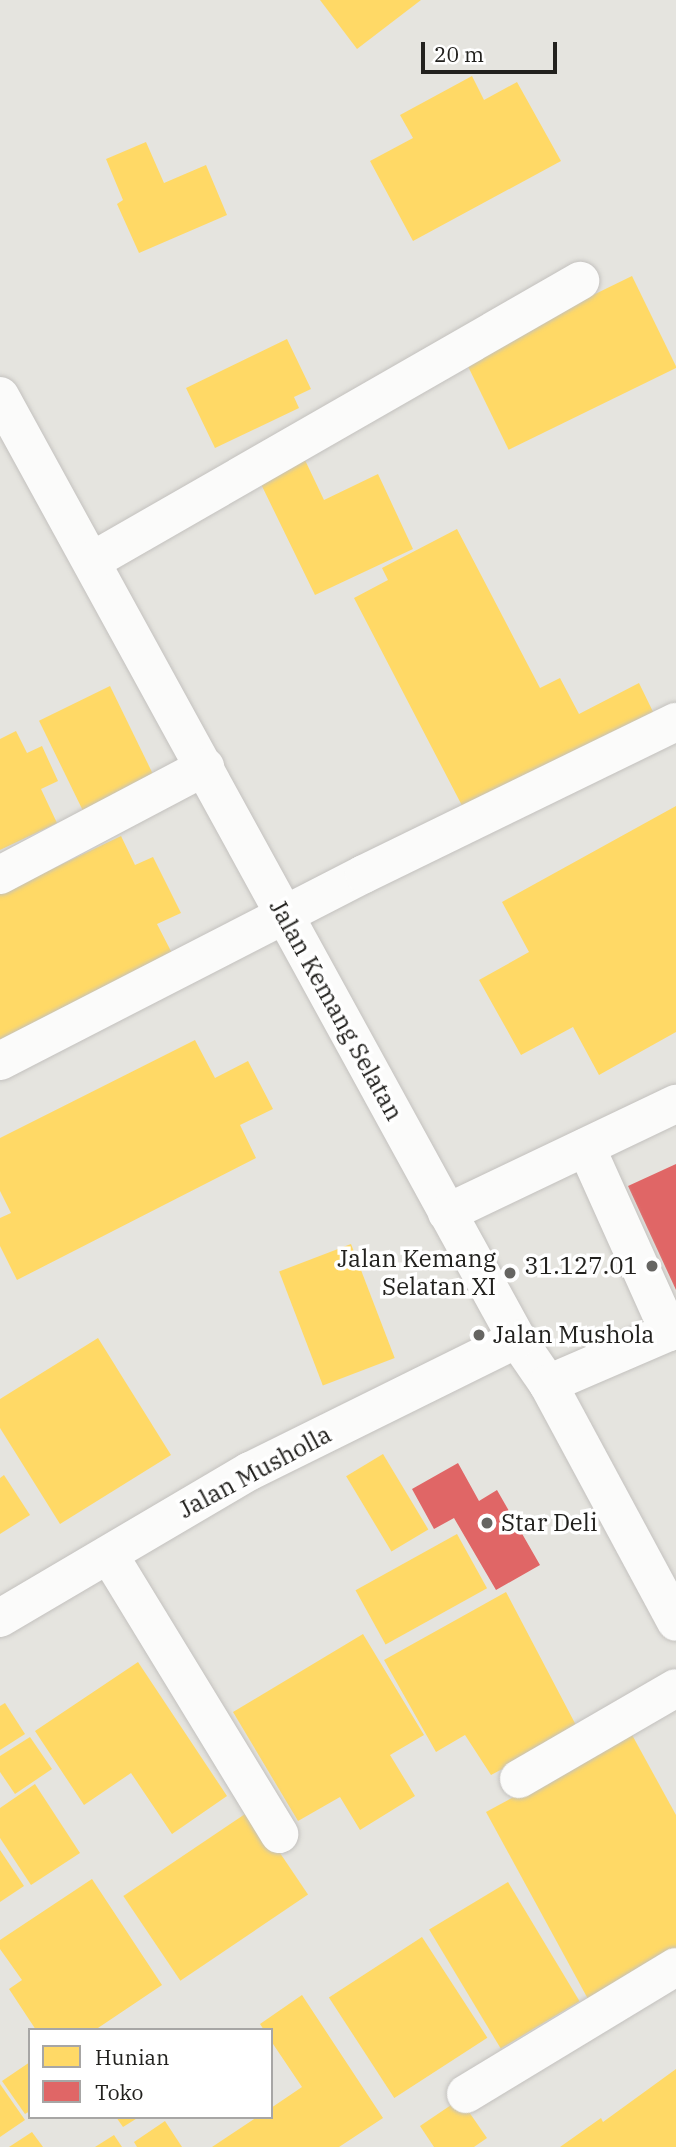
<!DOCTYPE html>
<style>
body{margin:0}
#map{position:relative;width:676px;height:2147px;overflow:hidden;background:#e5e4df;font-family:"IBM Plex Serif",serif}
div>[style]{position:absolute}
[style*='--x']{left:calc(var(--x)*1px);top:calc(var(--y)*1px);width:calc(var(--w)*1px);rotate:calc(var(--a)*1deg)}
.homes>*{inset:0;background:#ffd966;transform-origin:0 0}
.shops>*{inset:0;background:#e06666}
.roads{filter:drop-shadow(0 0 2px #c3c1be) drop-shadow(0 0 2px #c3c1be)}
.minor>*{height:38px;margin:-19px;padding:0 19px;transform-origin:19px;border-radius:19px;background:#fbfbfa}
.dots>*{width:19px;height:19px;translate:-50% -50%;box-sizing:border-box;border:4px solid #fff;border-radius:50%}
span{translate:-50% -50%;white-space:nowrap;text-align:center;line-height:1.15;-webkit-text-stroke:7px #fff;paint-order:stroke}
.street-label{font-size:24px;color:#22211e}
.poi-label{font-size:24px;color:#22211e}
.right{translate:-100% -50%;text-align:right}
.left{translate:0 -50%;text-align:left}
.legend{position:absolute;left:28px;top:2028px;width:245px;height:91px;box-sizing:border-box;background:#fff;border:2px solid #a7a6a5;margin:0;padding:9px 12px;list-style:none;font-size:21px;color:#22211e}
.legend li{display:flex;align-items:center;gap:14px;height:35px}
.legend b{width:35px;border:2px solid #a7a6a5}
.scale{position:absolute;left:421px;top:42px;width:136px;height:32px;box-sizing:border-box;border:4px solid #22211e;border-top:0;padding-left:9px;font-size:21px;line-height:24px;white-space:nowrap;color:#22211e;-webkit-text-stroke:5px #fff;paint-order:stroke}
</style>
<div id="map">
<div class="homes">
<div style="clip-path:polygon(320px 0,421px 0,357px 49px)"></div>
<div style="clip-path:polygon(472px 76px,484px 100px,517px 82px,561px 161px,413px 241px,370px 161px,413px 138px,400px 115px)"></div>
<div style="clip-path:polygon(146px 142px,164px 183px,206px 165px,227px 215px,139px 253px,117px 204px,123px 200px,106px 159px)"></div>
<div style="left:632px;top:276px;width:102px;height:187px;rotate:64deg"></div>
<div style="clip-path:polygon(287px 339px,311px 389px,294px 397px,299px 408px,215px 448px,186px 388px)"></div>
<div style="clip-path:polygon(304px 458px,324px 500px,378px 474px,413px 549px,315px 595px,259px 480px)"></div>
<div style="clip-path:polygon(457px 529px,540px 688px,560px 678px,579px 714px,639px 683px,658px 722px,469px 819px,354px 598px,388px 580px,382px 568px)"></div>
<div style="left:110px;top:686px;width:100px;height:79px;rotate:64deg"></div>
<div style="clip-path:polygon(16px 731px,27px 753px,42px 746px,58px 781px,41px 789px,57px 823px,0 850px,0 739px)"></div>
<div style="clip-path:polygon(676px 806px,676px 1032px,599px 1075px,573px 1027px,521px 1055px,479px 980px,529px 952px,502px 902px)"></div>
<div style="clip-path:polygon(121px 836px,135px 865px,153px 857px,181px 913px,157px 924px,175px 959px,0 1044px,0 894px)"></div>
<div style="clip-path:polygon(195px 1040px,215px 1078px,248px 1061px,273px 1109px,240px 1125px,256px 1158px,17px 1280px,0 1246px,0 1218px,11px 1213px,0 1191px,0 1138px)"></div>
<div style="left:351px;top:1244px;width:122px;height:77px;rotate:69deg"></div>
<div style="clip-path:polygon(98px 1338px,171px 1455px,60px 1524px,0 1428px,0 1399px)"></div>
<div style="left:383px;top:1454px;width:88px;height:43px;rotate:59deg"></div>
<div style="clip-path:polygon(4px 1475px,30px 1515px,0 1534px,0 1478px)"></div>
<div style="left:457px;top:1534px;width:62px;height:116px;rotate:61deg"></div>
<div style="clip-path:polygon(506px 1592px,578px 1729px,491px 1775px,465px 1735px,436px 1752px,384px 1660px)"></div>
<div style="clip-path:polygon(363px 1634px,424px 1735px,390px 1755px,415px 1796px,360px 1830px,340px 1797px,298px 1821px,233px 1712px)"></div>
<div style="clip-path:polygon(138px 1662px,227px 1796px,172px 1834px,131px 1773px,84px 1805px,35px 1731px)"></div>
<div style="clip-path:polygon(5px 1703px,25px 1734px,0 1750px,0 1706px)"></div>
<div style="clip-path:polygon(631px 1733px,676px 1815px,676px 1951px,588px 1999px,486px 1812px)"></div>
<div style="clip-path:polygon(30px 1737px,52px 1769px,15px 1794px,0 1772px,0 1756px)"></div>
<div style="clip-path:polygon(35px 1784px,80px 1853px,31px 1885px,0 1838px,0 1808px)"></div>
<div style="left:251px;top:1810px;width:102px;height:154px;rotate:56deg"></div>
<div style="clip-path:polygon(0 1850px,24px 1886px,0 1902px)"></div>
<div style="clip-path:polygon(92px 1879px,162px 1985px,95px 2030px,36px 2030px,9px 1989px,22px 1980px,0 1949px,0 1940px)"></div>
<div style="left:508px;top:1882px;width:139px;height:92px;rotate:59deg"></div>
<div style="left:422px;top:1937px;width:120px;height:111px;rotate:57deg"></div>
<div style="clip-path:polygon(302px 1995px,383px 2118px,339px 2147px,212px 2147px,257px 2117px,271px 2117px,271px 2108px,302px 2087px,271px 2041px,271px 2030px,264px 2030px,260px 2024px)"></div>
<div style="clip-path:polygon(30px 2062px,30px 2111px,25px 2114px,2px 2081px)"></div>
<div style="clip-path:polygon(676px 2069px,676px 2147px,560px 2147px,601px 2118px,603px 2122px)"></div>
<div style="clip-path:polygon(0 2084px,25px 2120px,0 2137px)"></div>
<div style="clip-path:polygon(460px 2099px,487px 2138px,474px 2147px,434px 2147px,420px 2126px)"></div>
<div style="clip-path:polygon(116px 2117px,139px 2117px,123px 2127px)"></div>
<div style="clip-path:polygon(165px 2121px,182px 2147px,137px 2147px,134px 2142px)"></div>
<div style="clip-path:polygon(32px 2132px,43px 2147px,9px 2147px)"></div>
<div style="clip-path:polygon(114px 2135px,122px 2147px,95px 2147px)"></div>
</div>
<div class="shops">
<div style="clip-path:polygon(676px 1164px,676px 1290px,628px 1186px)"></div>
<div style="clip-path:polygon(458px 1463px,479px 1501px,497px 1490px,540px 1565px,496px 1590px,454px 1518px,434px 1529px,412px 1489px)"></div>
</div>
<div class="roads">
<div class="minor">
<div style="--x:0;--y:396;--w:1075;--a:61.27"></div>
<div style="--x:517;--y:1339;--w:55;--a:55.4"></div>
<div style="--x:548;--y:1384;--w:270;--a:61.7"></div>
<div style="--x:92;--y:561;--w:563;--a:-29.85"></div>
<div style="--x:0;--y:875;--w:232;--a:-27.8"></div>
<div style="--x:0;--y:1061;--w:409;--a:-27.2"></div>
<div style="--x:364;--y:874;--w:347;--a:-26"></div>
<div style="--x:586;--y:1147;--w:203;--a:65.8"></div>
<div style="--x:447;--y:1213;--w:254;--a:-25.5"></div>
<div style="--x:548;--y:1384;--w:139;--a:-23.3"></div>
<div style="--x:109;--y:1555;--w:327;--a:58.6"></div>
<div style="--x:0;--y:1618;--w:290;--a:-30.5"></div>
<div style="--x:250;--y:1471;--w:298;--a:-26.3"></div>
<div style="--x:519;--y:1779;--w:181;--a:-30.1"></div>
<div style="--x:466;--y:2094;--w:245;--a:-31.2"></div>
</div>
</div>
<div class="dots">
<div style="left:652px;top:1266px;background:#666562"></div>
<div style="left:510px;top:1273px;background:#666562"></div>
<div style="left:479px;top:1335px;background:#666562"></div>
<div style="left:487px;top:1523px;background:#666562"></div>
</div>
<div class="street-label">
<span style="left:336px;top:1010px;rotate:61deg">Jalan Kemang Selatan</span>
<span style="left:255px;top:1472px;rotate:-28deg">Jalan Musholla</span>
</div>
<div class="poi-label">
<span class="right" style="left:496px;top:1273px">Jalan Kemang<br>Selatan XI</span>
<span class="right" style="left:638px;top:1266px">31.127.01</span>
<span class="left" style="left:493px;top:1335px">Jalan Mushola</span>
<span class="left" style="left:501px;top:1523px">Star Deli</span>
</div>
<ul class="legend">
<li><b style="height:19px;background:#ffd966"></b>Hunian</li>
<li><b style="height:19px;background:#e06666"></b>Toko</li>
</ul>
<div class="scale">20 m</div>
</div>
